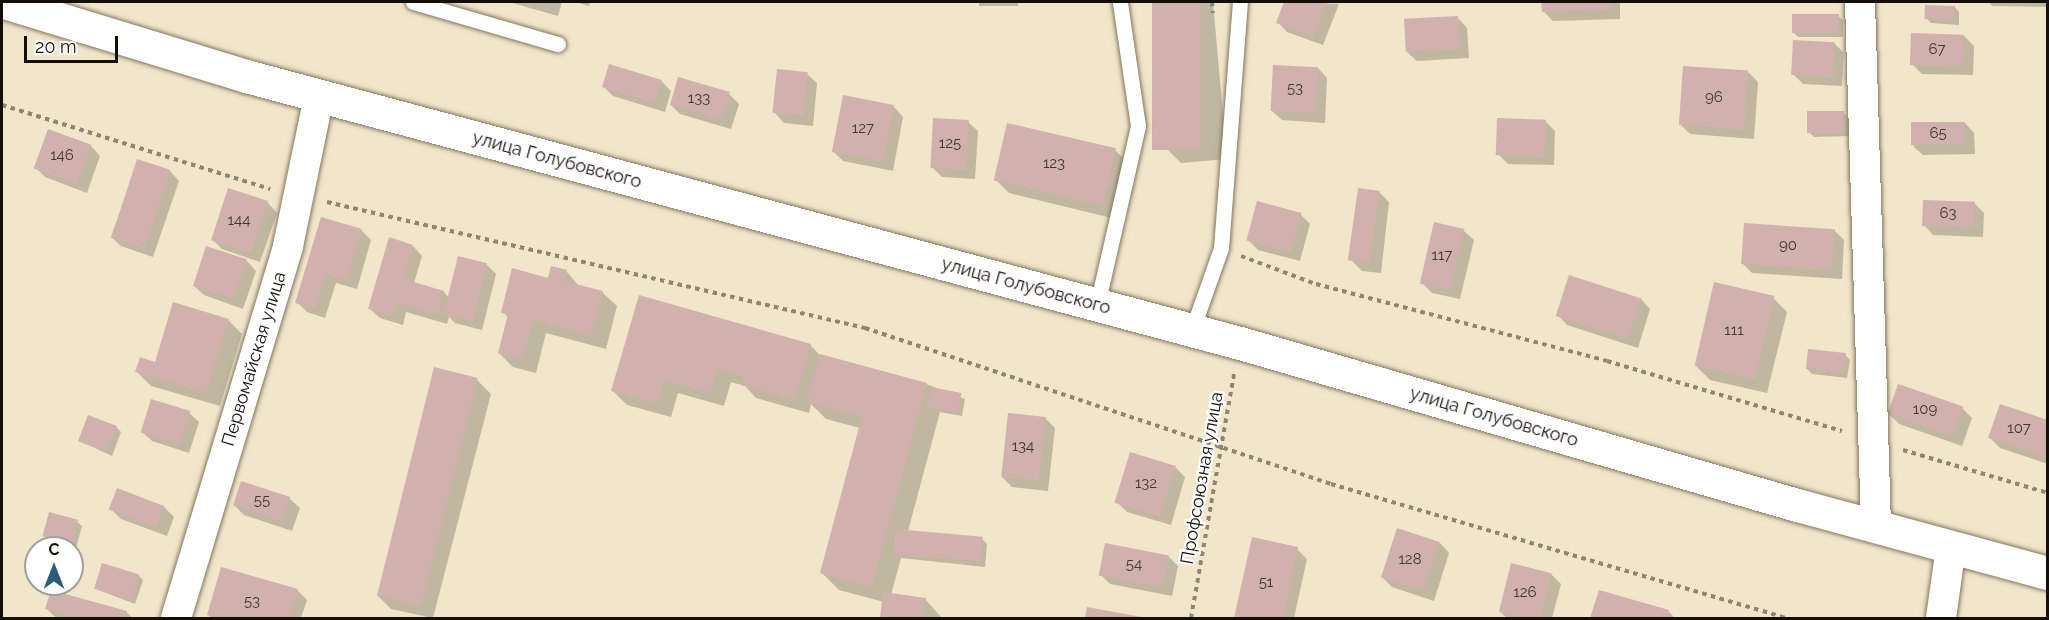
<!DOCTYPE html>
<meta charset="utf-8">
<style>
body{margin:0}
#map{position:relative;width:2049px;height:620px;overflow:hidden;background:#f1e5ca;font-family:Raleway,sans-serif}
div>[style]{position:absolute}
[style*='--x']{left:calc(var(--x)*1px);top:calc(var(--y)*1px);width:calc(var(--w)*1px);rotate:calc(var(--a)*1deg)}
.shadow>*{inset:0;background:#0003;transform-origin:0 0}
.building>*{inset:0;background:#d1b1ad;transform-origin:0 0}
.path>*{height:4px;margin-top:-2px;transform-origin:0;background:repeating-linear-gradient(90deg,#8e8572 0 4.5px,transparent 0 9px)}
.roads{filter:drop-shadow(0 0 2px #827860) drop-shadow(0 0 2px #827860)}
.lane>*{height:15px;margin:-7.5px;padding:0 7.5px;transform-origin:7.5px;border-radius:7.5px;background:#fff}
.street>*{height:30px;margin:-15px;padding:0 15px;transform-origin:15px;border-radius:15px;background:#fff}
.secondary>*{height:33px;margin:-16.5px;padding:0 16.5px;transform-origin:16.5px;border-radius:16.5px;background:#fff}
span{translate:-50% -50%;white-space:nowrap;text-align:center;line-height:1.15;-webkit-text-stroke:4.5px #fff;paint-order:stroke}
.number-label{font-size:15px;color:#423830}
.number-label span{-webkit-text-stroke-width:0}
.street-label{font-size:18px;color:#130f06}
.frame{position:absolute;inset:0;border:3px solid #130f06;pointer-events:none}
.north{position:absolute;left:24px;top:536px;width:60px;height:60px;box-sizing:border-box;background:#fff;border:2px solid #a19f9b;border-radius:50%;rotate:0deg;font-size:16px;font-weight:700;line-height:24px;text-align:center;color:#130f06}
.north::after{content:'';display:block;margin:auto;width:21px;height:27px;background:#2e5c7b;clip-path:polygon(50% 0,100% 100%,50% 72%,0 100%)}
.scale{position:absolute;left:24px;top:36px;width:94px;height:27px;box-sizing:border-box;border:3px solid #130f06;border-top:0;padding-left:8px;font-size:18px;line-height:21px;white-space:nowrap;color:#130f06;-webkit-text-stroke:4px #fff;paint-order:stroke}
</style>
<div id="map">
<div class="shadow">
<div style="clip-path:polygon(509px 2px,562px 2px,558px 16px)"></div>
<div style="clip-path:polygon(575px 2px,590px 2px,589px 6px)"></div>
<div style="left:979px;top:2px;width:39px;height:4px"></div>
<div style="clip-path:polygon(1154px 2px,1213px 2px,1227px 159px,1181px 163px,1167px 149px)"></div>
<div style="clip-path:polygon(1286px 2px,1339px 4px,1323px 45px,1287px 32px,1278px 22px)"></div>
<div style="clip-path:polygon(1543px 2px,1620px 2px,1620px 19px,1553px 21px,1543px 11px)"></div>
<div style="clip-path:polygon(1988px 2px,2048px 2px,2048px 7px,1992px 6px)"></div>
<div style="clip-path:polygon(1955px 7px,1959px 12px,1959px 25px,1931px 23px,1926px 18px)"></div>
<div style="clip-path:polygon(1838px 16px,1843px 20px,1843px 37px,1798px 37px,1793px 32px)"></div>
<div style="clip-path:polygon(1458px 18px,1467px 28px,1469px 58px,1417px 61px,1407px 52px)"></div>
<div style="clip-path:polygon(1964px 36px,1974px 46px,1973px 75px,1922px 74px,1912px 64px)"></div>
<div style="clip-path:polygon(1834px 43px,1844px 53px,1842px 86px,1803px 84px,1793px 74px)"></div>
<div style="clip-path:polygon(1318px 68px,1327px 78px,1325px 123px,1282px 120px,1272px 111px)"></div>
<div style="clip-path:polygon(1748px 72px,1758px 82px,1754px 139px,1690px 134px,1680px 124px)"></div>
<div style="clip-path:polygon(807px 74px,817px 83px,813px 126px,784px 123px,775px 113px)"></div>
<div style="clip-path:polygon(661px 81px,671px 91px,665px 112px,613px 96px,603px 86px)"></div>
<div style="clip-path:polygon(729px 94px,739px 104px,731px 129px,680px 114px,671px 105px)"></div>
<div style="clip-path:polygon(894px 107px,903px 117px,893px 171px,843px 161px,833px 151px)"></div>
<div style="clip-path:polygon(1844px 113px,1848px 118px,1849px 136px,1814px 137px,1809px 132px)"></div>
<div style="clip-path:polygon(1545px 121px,1555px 131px,1554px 165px,1508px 164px,1498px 154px)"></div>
<div style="clip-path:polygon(968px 122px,978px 131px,975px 179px,942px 177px,932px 167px)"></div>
<div style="clip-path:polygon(1965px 123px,1974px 133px,1975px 154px,1923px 155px,1913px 146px)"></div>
<div style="clip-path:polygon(48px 131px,91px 146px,100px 156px,87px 193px,45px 177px,35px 167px)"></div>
<div style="clip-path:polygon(1115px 150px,1129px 164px,1116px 219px,1009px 193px,995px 179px)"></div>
<div style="clip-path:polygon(138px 161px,170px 171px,179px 181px,153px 257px,121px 246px,111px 237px)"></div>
<div style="clip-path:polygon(229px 190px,268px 203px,277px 213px,260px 262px,222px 249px,212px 239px)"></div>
<div style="clip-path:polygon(1379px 192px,1389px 202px,1381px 273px,1362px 271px,1352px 261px)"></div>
<div style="clip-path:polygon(1974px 203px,1984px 213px,1983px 237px,1933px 235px,1924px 225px)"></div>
<div style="clip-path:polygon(1300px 214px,1310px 224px,1300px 261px,1258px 250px,1248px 240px)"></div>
<div style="clip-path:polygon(1436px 224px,1464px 231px,1474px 240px,1460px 299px,1432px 293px,1422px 283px)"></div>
<div style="clip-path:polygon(361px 230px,371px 240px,357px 289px,336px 283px,325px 318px,307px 312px,297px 302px)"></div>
<div style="clip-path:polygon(1834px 230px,1844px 240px,1842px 279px,1752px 273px,1743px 264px)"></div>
<div style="clip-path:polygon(413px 246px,422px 256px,414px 283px,444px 292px,449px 298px,486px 264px,496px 274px,482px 330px,455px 323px,449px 317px,447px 324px,406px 312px,403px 325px,380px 318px,370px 309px)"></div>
<div style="clip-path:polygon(246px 260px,256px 271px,243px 309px,204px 295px,194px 286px)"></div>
<div style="clip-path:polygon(566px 271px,580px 287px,603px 293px,617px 306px,606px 349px,546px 333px,536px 373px,513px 367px,499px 353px,509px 318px,503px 312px)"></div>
<div style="clip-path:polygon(1773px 298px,1787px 312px,1767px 393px,1710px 380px,1696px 366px)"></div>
<div style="clip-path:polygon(1641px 299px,1650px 309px,1638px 348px,1567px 325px,1558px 315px)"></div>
<div style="clip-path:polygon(228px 320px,242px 334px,220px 406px,151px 386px,137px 372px)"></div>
<div style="clip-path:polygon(810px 345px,821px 356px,926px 384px,965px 399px,962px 416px,940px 412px,908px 531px,982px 539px,987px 544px,985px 567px,901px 558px,891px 595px,925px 599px,942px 618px,881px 618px,884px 602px,839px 590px,822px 573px,860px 428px,826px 419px,811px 404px,809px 413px,756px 398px,745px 386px,731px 382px,724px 406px,678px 393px,671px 417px,627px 405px,613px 391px)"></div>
<div style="clip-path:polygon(1845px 355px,1850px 360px,1847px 378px,1812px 374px,1807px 369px)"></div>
<div style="clip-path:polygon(477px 380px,491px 394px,433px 618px,391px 609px,377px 595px)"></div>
<div style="clip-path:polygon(1962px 408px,1972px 418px,1962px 446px,1899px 424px,1889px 414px)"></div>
<div style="clip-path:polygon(189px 413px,199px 422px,189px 453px,152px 441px,142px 432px)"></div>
<div style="clip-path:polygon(1045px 418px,1055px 428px,1048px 491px,1012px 487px,1002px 477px)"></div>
<div style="clip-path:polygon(2048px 422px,2048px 464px,2000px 448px,1990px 438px)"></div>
<div style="clip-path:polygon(116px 427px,121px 432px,112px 456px,80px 441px)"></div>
<div style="clip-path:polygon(1175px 467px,1185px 477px,1171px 525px,1127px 512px,1117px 502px)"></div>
<div style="clip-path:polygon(290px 499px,300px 508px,292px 531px,244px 515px,234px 505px)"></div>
<div style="clip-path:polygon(164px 507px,174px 517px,167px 536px,121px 519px,111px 509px)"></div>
<div style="clip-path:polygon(77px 522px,82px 526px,76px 548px,44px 536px)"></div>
<div style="clip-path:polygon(1253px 539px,1297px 549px,1307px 559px,1294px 618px,1236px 618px)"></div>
<div style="clip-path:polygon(1440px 543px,1449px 553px,1434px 601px,1392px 587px,1382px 577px)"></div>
<div style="clip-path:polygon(1168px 556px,1178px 566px,1172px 596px,1110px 584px,1101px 575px)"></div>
<div style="clip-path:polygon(1551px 574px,1561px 584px,1552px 618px,1507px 618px,1500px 612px)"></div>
<div style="clip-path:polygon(138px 575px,143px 580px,135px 604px,96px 589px)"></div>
<div style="clip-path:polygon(297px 590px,307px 600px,301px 618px,212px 618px,208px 615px)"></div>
<div style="clip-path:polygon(1600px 592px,1668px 611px,1675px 618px,1592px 618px)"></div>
<div style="clip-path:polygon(47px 609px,126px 612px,133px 618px,56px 618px)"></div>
<div style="clip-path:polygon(1089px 609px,1140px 618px,1087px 618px)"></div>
</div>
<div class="building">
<div style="left:1152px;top:2px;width:49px;height:148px"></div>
<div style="clip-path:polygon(1284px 2px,1327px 2px,1313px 37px,1276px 23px)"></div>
<div style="clip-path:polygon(1541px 2px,1611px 2px,1611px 10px,1542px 12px)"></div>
<div style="left:1925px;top:5px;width:30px;height:14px;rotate:2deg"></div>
<div style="left:1792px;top:14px;width:47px;height:19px"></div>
<div style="left:1458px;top:16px;width:33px;height:54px;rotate:87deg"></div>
<div style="left:1911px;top:33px;width:53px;height:32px;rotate:2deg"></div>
<div style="left:1793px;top:40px;width:42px;height:35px;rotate:3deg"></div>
<div style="left:609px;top:64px;width:55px;height:24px;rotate:17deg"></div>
<div style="left:1273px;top:65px;width:45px;height:46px;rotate:3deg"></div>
<div style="left:1683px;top:66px;width:65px;height:59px;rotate:4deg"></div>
<div style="left:777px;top:69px;width:31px;height:44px;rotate:6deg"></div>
<div style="left:678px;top:77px;width:54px;height:29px;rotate:16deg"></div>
<div style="left:843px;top:95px;width:52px;height:58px;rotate:11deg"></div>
<div style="left:1807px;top:111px;width:37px;height:22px"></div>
<div style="left:933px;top:118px;width:36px;height:50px;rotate:3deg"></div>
<div style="left:1497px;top:118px;width:49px;height:37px;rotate:2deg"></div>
<div style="left:1965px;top:122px;width:23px;height:54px;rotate:90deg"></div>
<div style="left:1007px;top:123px;width:112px;height:59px;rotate:13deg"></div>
<div style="left:48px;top:129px;width:46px;height:42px;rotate:20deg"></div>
<div style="left:137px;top:159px;width:35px;height:83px;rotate:18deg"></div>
<div style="left:228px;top:188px;width:42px;height:55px;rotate:18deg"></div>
<div style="left:1358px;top:188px;width:22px;height:73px;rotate:8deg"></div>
<div style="left:1923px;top:200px;width:52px;height:26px;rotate:2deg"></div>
<div style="left:1257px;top:201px;width:46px;height:41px;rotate:15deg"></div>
<div style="clip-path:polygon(321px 217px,362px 229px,347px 280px,326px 274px,315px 309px,295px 303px)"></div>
<div style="left:1434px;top:222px;width:31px;height:63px;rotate:13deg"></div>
<div style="left:1744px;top:223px;width:91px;height:41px;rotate:4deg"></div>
<div style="clip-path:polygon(389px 237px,413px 245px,404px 279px,444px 291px,438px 315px,397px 303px,393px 316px,368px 309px)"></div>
<div style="left:206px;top:246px;width:43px;height:42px;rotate:18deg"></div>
<div style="left:458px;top:256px;width:30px;height:60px;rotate:14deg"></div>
<div style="clip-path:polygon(551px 266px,567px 270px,564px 281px,603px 291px,592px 336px,533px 320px,522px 360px,498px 353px,508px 314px,501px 313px,512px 268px,548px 278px)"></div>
<div style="left:1569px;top:275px;width:76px;height:43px;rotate:18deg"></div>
<div style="left:1714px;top:282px;width:62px;height:86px;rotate:13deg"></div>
<div style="clip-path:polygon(639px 295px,811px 344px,795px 400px,741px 385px,743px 377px,717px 369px,710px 393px,664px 380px,657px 404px,611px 391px)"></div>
<div style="clip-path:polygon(173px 302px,229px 319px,206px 393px,135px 372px,140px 357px,155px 362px)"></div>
<div style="left:1808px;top:349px;width:38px;height:20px;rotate:6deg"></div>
<div style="clip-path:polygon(820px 354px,927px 383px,872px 587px,820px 573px,862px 416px,807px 402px)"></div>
<div style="left:434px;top:367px;width:45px;height:235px;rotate:14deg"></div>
<div style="left:1898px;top:384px;width:69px;height:32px;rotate:19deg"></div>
<div style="left:931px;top:387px;width:31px;height:20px;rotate:11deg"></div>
<div style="left:151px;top:399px;width:41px;height:35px;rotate:17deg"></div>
<div style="clip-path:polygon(2000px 404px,2048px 420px,2048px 458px,1988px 438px)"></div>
<div style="left:1008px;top:413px;width:38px;height:64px;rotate:6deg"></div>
<div style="left:88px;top:415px;width:31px;height:28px;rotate:21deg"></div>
<div style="left:1130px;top:452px;width:48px;height:53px;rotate:17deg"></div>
<div style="left:241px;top:481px;width:52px;height:26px;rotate:18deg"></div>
<div style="left:117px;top:488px;width:51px;height:23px;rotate:21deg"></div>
<div style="left:49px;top:512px;width:30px;height:25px;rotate:15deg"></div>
<div style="left:1397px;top:528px;width:45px;height:52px;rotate:18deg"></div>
<div style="left:895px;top:529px;width:88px;height:25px;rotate:5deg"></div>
<div style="clip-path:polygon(1252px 537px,1298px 547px,1283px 618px,1234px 618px)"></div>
<div style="left:1105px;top:543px;width:65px;height:33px;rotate:11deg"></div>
<div style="left:102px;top:563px;width:39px;height:27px;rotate:17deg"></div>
<div style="left:1511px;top:563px;width:42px;height:50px;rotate:14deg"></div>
<div style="clip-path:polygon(221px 567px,298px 589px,289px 618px,207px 615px)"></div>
<div style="clip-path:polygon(51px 590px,127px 611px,125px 618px,77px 618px,45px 609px)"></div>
<div style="clip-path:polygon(1599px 590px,1669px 610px,1667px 618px,1590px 618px)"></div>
<div style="clip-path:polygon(883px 592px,926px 598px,923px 618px,880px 618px)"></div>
<div style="clip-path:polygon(1087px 607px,1142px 617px,1142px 618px,1085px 618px)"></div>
</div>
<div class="path">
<div style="--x:1212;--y:2;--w:11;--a:85"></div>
<div style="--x:2;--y:105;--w:281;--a:17.4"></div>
<div style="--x:327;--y:202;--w:553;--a:13.18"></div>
<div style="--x:865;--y:328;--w:491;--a:18.5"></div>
<div style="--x:1331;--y:484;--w:474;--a:16.4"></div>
<div style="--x:1241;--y:256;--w:80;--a:20.5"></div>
<div style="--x:1316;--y:284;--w:301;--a:14.8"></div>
<div style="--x:1607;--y:361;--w:245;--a:16.6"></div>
<div style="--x:1903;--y:450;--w:151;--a:16.5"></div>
<div style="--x:1191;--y:618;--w:248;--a:-80"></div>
</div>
<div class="roads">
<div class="lane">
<div style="--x:413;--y:2;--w:151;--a:16.2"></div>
<div style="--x:1097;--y:305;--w:184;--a:-77.1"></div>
<div style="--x:1138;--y:126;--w:125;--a:-98.3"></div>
<div style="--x:1192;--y:330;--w:87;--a:-70.5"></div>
<div style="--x:1221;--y:248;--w:247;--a:-85.6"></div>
</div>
<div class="street">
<div style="--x:1860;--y:2;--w:525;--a:88.25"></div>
<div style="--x:176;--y:618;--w:388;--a:-73.2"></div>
<div style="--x:288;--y:246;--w:153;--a:-78.3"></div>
<div style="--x:1941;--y:618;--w:72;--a:-82"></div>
</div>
<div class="secondary">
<div style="--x:4;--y:2;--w:253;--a:17"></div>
<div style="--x:246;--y:76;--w:1029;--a:15.04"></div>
<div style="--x:1240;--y:343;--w:580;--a:16.22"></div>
<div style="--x:1797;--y:505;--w:260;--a:15.2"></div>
</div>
</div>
<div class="number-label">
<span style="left:1937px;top:50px">67</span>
<span style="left:1295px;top:89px">53</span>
<span style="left:1714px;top:98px">96</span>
<span style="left:699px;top:99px">133</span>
<span style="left:863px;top:129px">127</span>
<span style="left:1938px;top:134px">65</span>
<span style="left:950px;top:144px">125</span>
<span style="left:62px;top:156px">146</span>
<span style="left:1054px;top:164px">123</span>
<span style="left:1948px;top:214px">63</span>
<span style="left:239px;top:221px">144</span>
<span style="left:1788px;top:246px">90</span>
<span style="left:1442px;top:256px">117</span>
<span style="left:1734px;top:331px">111</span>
<span style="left:1925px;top:410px">109</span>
<span style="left:2019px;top:429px">107</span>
<span style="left:1023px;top:447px">134</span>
<span style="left:1146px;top:484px">132</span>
<span style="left:262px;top:501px">55</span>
<span style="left:1410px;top:560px">128</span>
<span style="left:1134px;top:565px">54</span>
<span style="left:1266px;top:583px">51</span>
<span style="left:1525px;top:593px">126</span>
<span style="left:252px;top:602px">53</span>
</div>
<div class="street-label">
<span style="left:557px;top:160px;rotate:15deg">улица Голубовского</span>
<span style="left:1026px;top:286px;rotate:15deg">улица Голубовского</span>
<span style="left:254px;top:359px;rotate:-73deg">Первомайская улица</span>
<span style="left:1494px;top:417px;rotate:16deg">улица Голубовского</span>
<span style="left:1202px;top:478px;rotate:-80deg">Профсоюзная улица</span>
</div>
<div class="frame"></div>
<div class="north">С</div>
<div class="scale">20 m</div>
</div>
